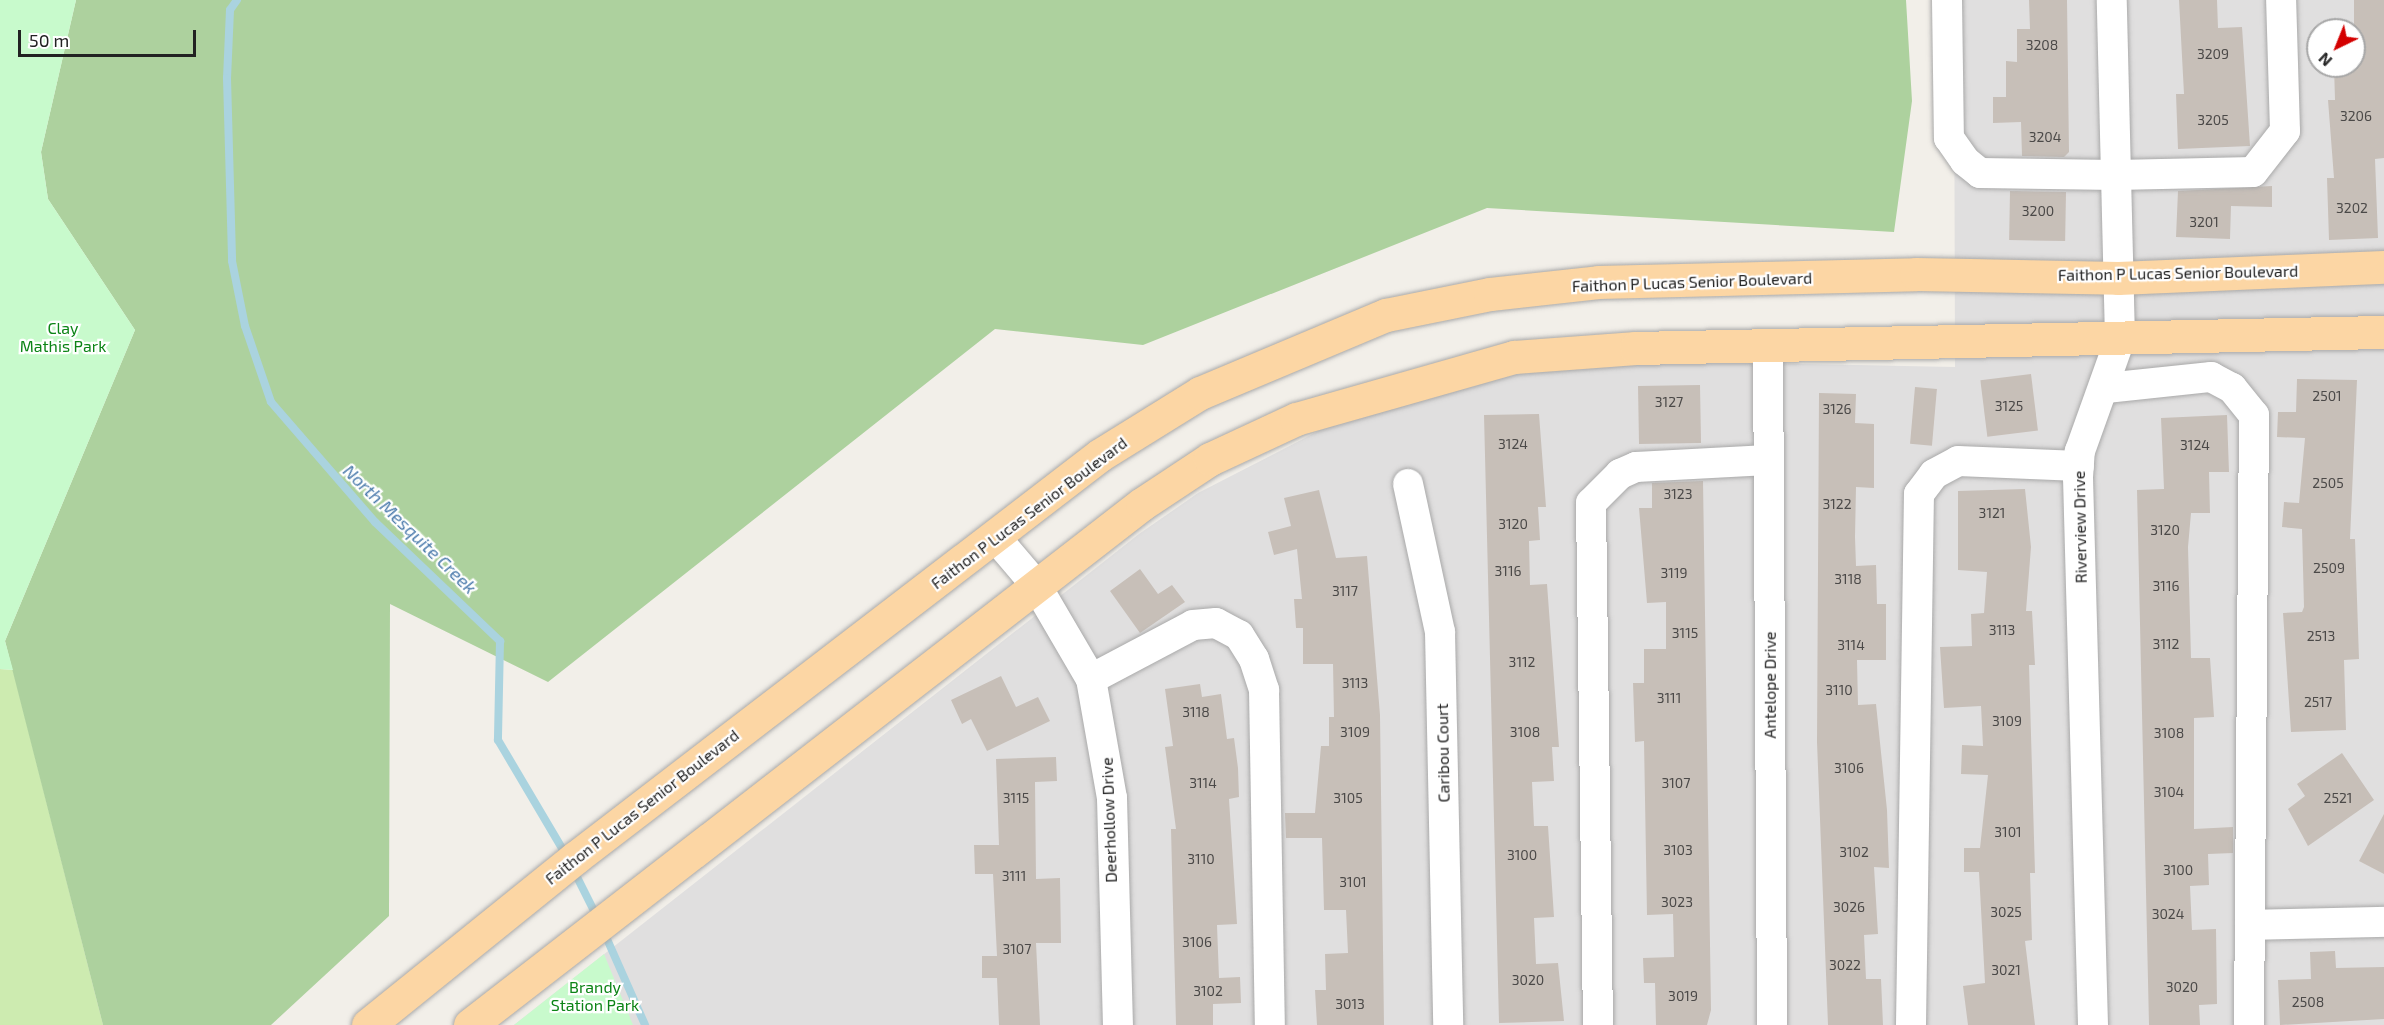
<!DOCTYPE html>
<style>
body{margin:0}
#map{position:relative;width:2384px;height:1025px;overflow:hidden;background:#f2efe9;font-family:"Exo 2",sans-serif}
div>[style]{position:absolute}
[style*='--x']{left:calc(var(--x)*1px);top:calc(var(--y)*1px);width:calc(var(--w)*1px);rotate:calc(var(--a)*1deg)}
.residential>*{inset:0;background:#e0dfdf}
.grass>*{inset:0;background:#cdebb0}
.forest>*{inset:0;background:#add19e}
.park>*{inset:0;background:#c8facc}
.stream>*{height:8px;margin:-4px;padding:0 4px;transform-origin:4px;border-radius:4px;background:#aad3df}
.building>*{inset:0;background:#c7bfb8;transform-origin:0 0}
.roads{filter:drop-shadow(0 0 2px #a9a9a9) drop-shadow(0 0 2px #a9a9a9)}
.minor>*{height:30px;margin:-15px;padding:0 15px;transform-origin:15px;border-radius:15px;background:#fff}
.major>*{height:33px;margin:-16.5px;padding:0 16.5px;transform-origin:16.5px;border-radius:16.5px;background:#fcd6a4}
span{translate:-50% -50%;white-space:nowrap;text-align:center;line-height:1.15;-webkit-text-stroke:4.5px #fff;paint-order:stroke}
.number-label{font-size:14px;color:#4b4948}
.number-label span{-webkit-text-stroke-width:0}
.street-label{font-size:16px;color:#222}
.park-label{font-size:16px;color:#0c8416}
.water-label{font-size:18px;color:#4a7aab;font-style:italic}
.north{position:absolute;left:2306px;top:18px;width:60px;height:60px;box-sizing:border-box;background:#fff;border:2px solid #a7a7a7;border-radius:50%;rotate:223deg;font-size:16px;font-weight:700;line-height:24px;text-align:center;color:#222}
.north::after{content:'';display:block;margin:auto;width:21px;height:27px;background:#d40000;clip-path:polygon(50% 0,100% 100%,50% 72%,0 100%)}
.scale{position:absolute;left:18px;top:30px;width:178px;height:27px;box-sizing:border-box;border:3px solid #222;border-top:0;padding-left:8px;font-size:18px;line-height:21px;white-space:nowrap;color:#222;-webkit-text-stroke:4px #fff;paint-order:stroke}
</style>
<div id="map">
<div class="residential">
<div style="clip-path:polygon(evenodd,1954px 0,2384px 0,2384px 1025px,514px 1025px,1139px 534px,1198px 493px,1334px 423px,1449px 386px,1602px 360px,1955px 367px,1954px 0,2318px 30px,2354px 30px,2354px 66px,2318px 66px,2318px 30px)"></div>
</div>
<div class="grass">
<div style="clip-path:polygon(0 669px,13px 670px,103px 1025px,0 1025px)"></div>
</div>
<div class="forest">
<div style="clip-path:polygon(76px 0,1906px 0,1912px 101px,1894px 232px,1487px 208px,1143px 345px,995px 329px,548px 682px,390px 604px,389px 916px,271px 1025px,103px 1025px,5px 641px,135px 330px,48px 199px,41px 152px)"></div>
</div>
<div class="park">
<div style="clip-path:polygon(0 0,76px 0,41px 152px,48px 199px,135px 330px,5px 641px,13px 670px,0 669px)"></div>
<div style="clip-path:polygon(604px 954px,633px 1025px,514px 1025px)"></div>
</div>
<div class="stream">
<div style="--x:237;--y:0;--w:12;--a:125"></div>
<div style="--x:230;--y:10;--w:68;--a:92.5"></div>
<div style="--x:227;--y:78;--w:183;--a:88.4"></div>
<div style="--x:232;--y:261;--w:66;--a:78.7"></div>
<div style="--x:245;--y:326;--w:80;--a:71.1"></div>
<div style="--x:271;--y:402;--w:159;--a:49.1"></div>
<div style="--x:375;--y:522;--w:173;--a:43.6"></div>
<div style="--x:500;--y:641;--w:99;--a:91.2"></div>
<div style="--x:498;--y:740;--w:134;--a:59.4"></div>
<div style="--x:573;--y:869;--w:54;--a:63.4"></div>
<div style="--x:603;--y:930;--w:104;--a:66.1"></div>
</div>
<div class="building">
<div style="clip-path:polygon(2029px 0,2067px 0,2069px 152px,2064px 157px,2022px 156px,2021px 122px,1993px 123px,1993px 97px,2006px 97px,2006px 61px,2017px 62px,2017px 29px,2030px 29px)"></div>
<div style="clip-path:polygon(2179px 0,2217px 0,2218px 28px,2242px 27px,2250px 146px,2178px 149px,2176px 94px,2184px 94px)"></div>
<div style="clip-path:polygon(2354px 0,2384px 0,2384px 158px,2375px 159px,2378px 238px,2329px 240px,2327px 178px,2334px 178px,2328px 100px,2335px 100px,2334px 66px,2354px 66px)"></div>
<div style="clip-path:polygon(2272px 186px,2272px 207px,2231px 206px,2230px 239px,2176px 237px,2178px 191px)"></div>
<div style="left:2010px;top:191px;width:56px;height:49px;rotate:1deg"></div>
<div style="left:2031px;top:374px;width:57px;height:51px;rotate:83deg"></div>
<div style="clip-path:polygon(2297px 379px,2357px 380px,2350px 539px,2355px 539px,2359px 659px,2344px 660px,2346px 730px,2291px 732px,2283px 613px,2302px 612px,2304px 607px,2302px 529px,2282px 527px,2284px 502px,2299px 503px,2305px 438px,2277px 437px,2278px 412px,2296px 412px)"></div>
<div style="left:1700px;top:385px;width:58px;height:62px;rotate:89deg"></div>
<div style="left:1915px;top:387px;width:22px;height:57px;rotate:5deg"></div>
<div style="clip-path:polygon(1819px 393px,1856px 394px,1855px 423px,1874px 424px,1874px 488px,1856px 487px,1855px 537px,1856px 566px,1876px 565px,1877px 604px,1886px 604px,1886px 660px,1857px 660px,1858px 705px,1876px 704px,1887px 810px,1889px 868px,1874px 867px,1878px 934px,1864px 935px,1866px 979px,1881px 979px,1883px 1025px,1828px 1025px,1817px 742px)"></div>
<div style="clip-path:polygon(1539px 414px,1546px 507px,1538px 507px,1540px 540px,1529px 541px,1530px 585px,1547px 584px,1559px 747px,1552px 747px,1554px 781px,1532px 782px,1534px 826px,1548px 826px,1554px 917px,1534px 918px,1536px 964px,1558px 963px,1564px 1021px,1499px 1023px,1484px 415px)"></div>
<div style="clip-path:polygon(2227px 415px,2229px 472px,2209px 472px,2210px 513px,2191px 513px,2188px 547px,2191px 658px,2210px 658px,2214px 717px,2194px 718px,2194px 829px,2233px 827px,2233px 853px,2208px 854px,2209px 885px,2190px 886px,2192px 930px,2216px 929px,2217px 1004px,2199px 1005px,2200px 1025px,2149px 1025px,2137px 490px,2164px 489px,2161px 418px)"></div>
<div style="clip-path:polygon(1703px 481px,1711px 1010px,1707px 1025px,1656px 1025px,1655px 983px,1644px 983px,1643px 958px,1674px 957px,1673px 914px,1647px 915px,1644px 741px,1635px 742px,1633px 683px,1644px 683px,1644px 649px,1666px 649px,1666px 602px,1647px 603px,1639px 508px,1652px 508px,1652px 483px)"></div>
<div style="clip-path:polygon(2025px 489px,2031px 547px,2026px 611px,2032px 611px,2035px 665px,2029px 665px,2035px 873px,2030px 873px,2032px 940px,2025px 941px,2035px 1025px,1968px 1025px,1963px 986px,1985px 983px,1979px 872px,1964px 872px,1964px 848px,1980px 848px,1988px 775px,1961px 774px,1962px 745px,1983px 746px,1981px 706px,1944px 708px,1940px 647px,1972px 646px,1971px 614px,1984px 613px,1987px 572px,1958px 570px,1958px 491px)"></div>
<div style="clip-path:polygon(1319px 490px,1336px 558px,1367px 556px,1380px 715px,1384px 1025px,1317px 1025px,1315px 990px,1326px 990px,1325px 954px,1348px 953px,1346px 910px,1324px 910px,1322px 838px,1286px 838px,1285px 813px,1315px 813px,1321px 746px,1329px 746px,1329px 717px,1334px 717px,1333px 664px,1303px 664px,1303px 628px,1296px 628px,1294px 599px,1302px 599px,1297px 549px,1274px 555px,1268px 532px,1291px 526px,1284px 498px)"></div>
<div style="clip-path:polygon(1140px 569px,1158px 594px,1172px 585px,1185px 602px,1140px 633px,1110px 591px)"></div>
<div style="clip-path:polygon(1001px 676px,1016px 707px,1038px 697px,1050px 721px,987px 751px,971px 719px,962px 724px,951px 700px)"></div>
<div style="clip-path:polygon(1200px 684px,1202px 697px,1221px 694px,1227px 739px,1234px 738px,1238px 768px,1239px 797px,1229px 799px,1237px 924px,1217px 925px,1219px 978px,1240px 977px,1241px 1003px,1213px 1004px,1213px 1025px,1176px 1025px,1171px 829px,1176px 829px,1165px 747px,1173px 746px,1165px 689px)"></div>
<div style="clip-path:polygon(2342px 753px,2374px 800px,2308px 846px,2288px 809px,2305px 796px,2297px 784px)"></div>
<div style="clip-path:polygon(1056px 757px,1057px 781px,1035px 782px,1036px 879px,1060px 878px,1061px 943px,1036px 943px,1040px 1025px,999px 1025px,997px 978px,982px 978px,982px 956px,997px 956px,993px 874px,975px 874px,974px 845px,999px 845px,996px 759px)"></div>
<div style="clip-path:polygon(2384px 814px,2384px 874px,2359px 861px)"></div>
<div style="clip-path:polygon(2335px 951px,2336px 968px,2384px 967px,2384px 1019px,2280px 1025px,2278px 980px,2311px 979px,2310px 952px)"></div>
</div>
<div class="roads">
<div class="minor">
<div style="--x:1947;--y:0;--w:138;--a:89.2"></div>
<div style="--x:1949;--y:138;--w:28;--a:55"></div>
<div style="--x:1965;--y:161;--w:19;--a:39"></div>
<div style="--x:1980;--y:173;--w:136;--a:0.8"></div>
<div style="--x:2116;--y:175;--w:137;--a:-1.3"></div>
<div style="--x:2253;--y:172;--w:52;--a:-52"></div>
<div style="--x:2285;--y:131;--w:131;--a:-91.7"></div>
<div style="--x:1768;--y:346;--w:679;--a:89.66"></div>
<div style="--x:2106;--y:388;--w:106;--a:-6"></div>
<div style="--x:2211;--y:377;--w:24;--a:28"></div>
<div style="--x:2232;--y:388;--w:35;--a:51"></div>
<div style="--x:2254;--y:415;--w:610;--a:90.47"></div>
<div style="--x:1408;--y:484;--w:151;--a:77.8"></div>
<div style="--x:1440;--y:632;--w:393;--a:88.8"></div>
<div style="--x:996;--y:538;--w:62;--a:49.6"></div>
<div style="--x:1036;--y:585;--w:109;--a:59.7"></div>
<div style="--x:1091;--y:679;--w:121;--a:80"></div>
<div style="--x:1112;--y:798;--w:227;--a:88.5"></div>
<div style="--x:1091;--y:679;--w:115;--a:-27.9"></div>
<div style="--x:1193;--y:625;--w:23;--a:-5"></div>
<div style="--x:1216;--y:623;--w:26;--a:28"></div>
<div style="--x:1239;--y:635;--w:28;--a:58"></div>
<div style="--x:1254;--y:659;--w:33;--a:72"></div>
<div style="--x:1264;--y:690;--w:335;--a:89"></div>
<div style="--x:2250;--y:925;--w:134;--a:-1.3"></div>
<div style="--x:1598;--y:1025;--w:522;--a:-90.77"></div>
<div style="--x:1591;--y:503;--w:41;--a:-45"></div>
<div style="--x:1620;--y:474;--w:17;--a:-24"></div>
<div style="--x:1636;--y:467;--w:132;--a:-3"></div>
<div style="--x:1911;--y:1025;--w:531;--a:-89.14"></div>
<div style="--x:1919;--y:494;--w:25;--a:-53"></div>
<div style="--x:1934;--y:474;--w:27;--a:-28"></div>
<div style="--x:1958;--y:461;--w:121;--a:2.4"></div>
<div style="--x:2093;--y:1025;--w:548;--a:-91.57"></div>
<div style="--x:2078;--y:477;--w:26;--a:-86"></div>
<div style="--x:2080;--y:451;--w:119;--a:-70.3"></div>
<div style="--x:2120;--y:339;--w:339;--a:-91.4"></div>
</div>
<div class="major">
<div style="--x:368;--y:1025;--w:266;--a:-38.9"></div>
<div style="--x:575;--y:858;--w:662;--a:-37.51"></div>
<div style="--x:1100;--y:455;--w:118;--a:-31.8"></div>
<div style="--x:1200;--y:393;--w:202;--a:-22.8"></div>
<div style="--x:1386;--y:315;--w:106;--a:-11.4"></div>
<div style="--x:1490;--y:294;--w:109;--a:-6.3"></div>
<div style="--x:1598;--y:282;--w:318;--a:-1.4"></div>
<div style="--x:1916;--y:274;--w:202;--a:1.1"></div>
<div style="--x:2118;--y:278;--w:266;--a:-2.4"></div>
<div style="--x:470;--y:1025;--w:850;--a:-37.79"></div>
<div style="--x:1142;--y:504;--w:82;--a:-33.5"></div>
<div style="--x:1210;--y:459;--w:95;--a:-24.9"></div>
<div style="--x:1296;--y:419;--w:227;--a:-15.9"></div>
<div style="--x:1514;--y:357;--w:122;--a:-4.2"></div>
<div style="--x:1636;--y:348;--w:748;--a:-1.23"></div>
</div>
</div>
<div class="number-label">
<span style="left:2042px;top:45px">3208</span>
<span style="left:2213px;top:54px">3209</span>
<span style="left:2356px;top:116px">3206</span>
<span style="left:2213px;top:120px">3205</span>
<span style="left:2045px;top:137px">3204</span>
<span style="left:2352px;top:208px">3202</span>
<span style="left:2038px;top:211px">3200</span>
<span style="left:2204px;top:222px">3201</span>
<span style="left:2327px;top:396px">2501</span>
<span style="left:1669px;top:402px">3127</span>
<span style="left:2009px;top:406px">3125</span>
<span style="left:1837px;top:409px">3126</span>
<span style="left:1513px;top:444px">3124</span>
<span style="left:2195px;top:445px">3124</span>
<span style="left:2328px;top:483px">2505</span>
<span style="left:1678px;top:494px">3123</span>
<span style="left:1837px;top:504px">3122</span>
<span style="left:1992px;top:513px">3121</span>
<span style="left:1513px;top:524px">3120</span>
<span style="left:2165px;top:530px">3120</span>
<span style="left:2329px;top:568px">2509</span>
<span style="left:1508px;top:571px">3116</span>
<span style="left:1674px;top:573px">3119</span>
<span style="left:1848px;top:579px">3118</span>
<span style="left:2166px;top:586px">3116</span>
<span style="left:1345px;top:591px">3117</span>
<span style="left:2002px;top:630px">3113</span>
<span style="left:1685px;top:633px">3115</span>
<span style="left:2321px;top:636px">2513</span>
<span style="left:2166px;top:644px">3112</span>
<span style="left:1851px;top:645px">3114</span>
<span style="left:1522px;top:662px">3112</span>
<span style="left:1355px;top:683px">3113</span>
<span style="left:1839px;top:690px">3110</span>
<span style="left:1669px;top:698px">3111</span>
<span style="left:2318px;top:702px">2517</span>
<span style="left:1196px;top:712px">3118</span>
<span style="left:2007px;top:721px">3109</span>
<span style="left:1355px;top:732px">3109</span>
<span style="left:1525px;top:732px">3108</span>
<span style="left:2169px;top:733px">3108</span>
<span style="left:1849px;top:768px">3106</span>
<span style="left:1203px;top:783px">3114</span>
<span style="left:1676px;top:783px">3107</span>
<span style="left:2169px;top:792px">3104</span>
<span style="left:1016px;top:798px">3115</span>
<span style="left:1348px;top:798px">3105</span>
<span style="left:2338px;top:798px">2521</span>
<span style="left:2008px;top:832px">3101</span>
<span style="left:1678px;top:850px">3103</span>
<span style="left:1854px;top:852px">3102</span>
<span style="left:1522px;top:855px">3100</span>
<span style="left:1201px;top:859px">3110</span>
<span style="left:2178px;top:870px">3100</span>
<span style="left:1014px;top:876px">3111</span>
<span style="left:1353px;top:882px">3101</span>
<span style="left:1677px;top:902px">3023</span>
<span style="left:1849px;top:907px">3026</span>
<span style="left:2006px;top:912px">3025</span>
<span style="left:2168px;top:914px">3024</span>
<span style="left:1197px;top:942px">3106</span>
<span style="left:1017px;top:949px">3107</span>
<span style="left:1845px;top:965px">3022</span>
<span style="left:2006px;top:970px">3021</span>
<span style="left:1528px;top:980px">3020</span>
<span style="left:2182px;top:987px">3020</span>
<span style="left:1208px;top:991px">3102</span>
<span style="left:1683px;top:996px">3019</span>
<span style="left:2308px;top:1002px">2508</span>
<span style="left:1350px;top:1004px">3013</span>
</div>
<div class="street-label">
<span style="left:2178px;top:273px;rotate:-1deg">Faithon P Lucas Senior Boulevard</span>
<span style="left:1692px;top:282px;rotate:-2deg">Faithon P Lucas Senior Boulevard</span>
<span style="left:1029px;top:513px;rotate:-37deg">Faithon P Lucas Senior Boulevard</span>
<span style="left:2080px;top:527px;rotate:-91deg">Riverview Drive</span>
<span style="left:1770px;top:685px;rotate:-90deg">Antelope Drive</span>
<span style="left:1443px;top:753px;rotate:-91deg">Caribou Court</span>
<span style="left:642px;top:807px;rotate:-38deg">Faithon P Lucas Senior Boulevard</span>
<span style="left:1109px;top:820px;rotate:-92deg">Deerhollow Drive</span>
</div>
<div class="park-label">
<span style="left:63px;top:337px">Clay<br>Mathis Park</span>
<span style="left:595px;top:996px">Brandy<br>Station Park</span>
</div>
<div class="water-label">
<span style="left:410px;top:529px;rotate:44deg">North Mesquite Creek</span>
</div>
<div class="north">N</div>
<div class="scale">50 m</div>
</div>
